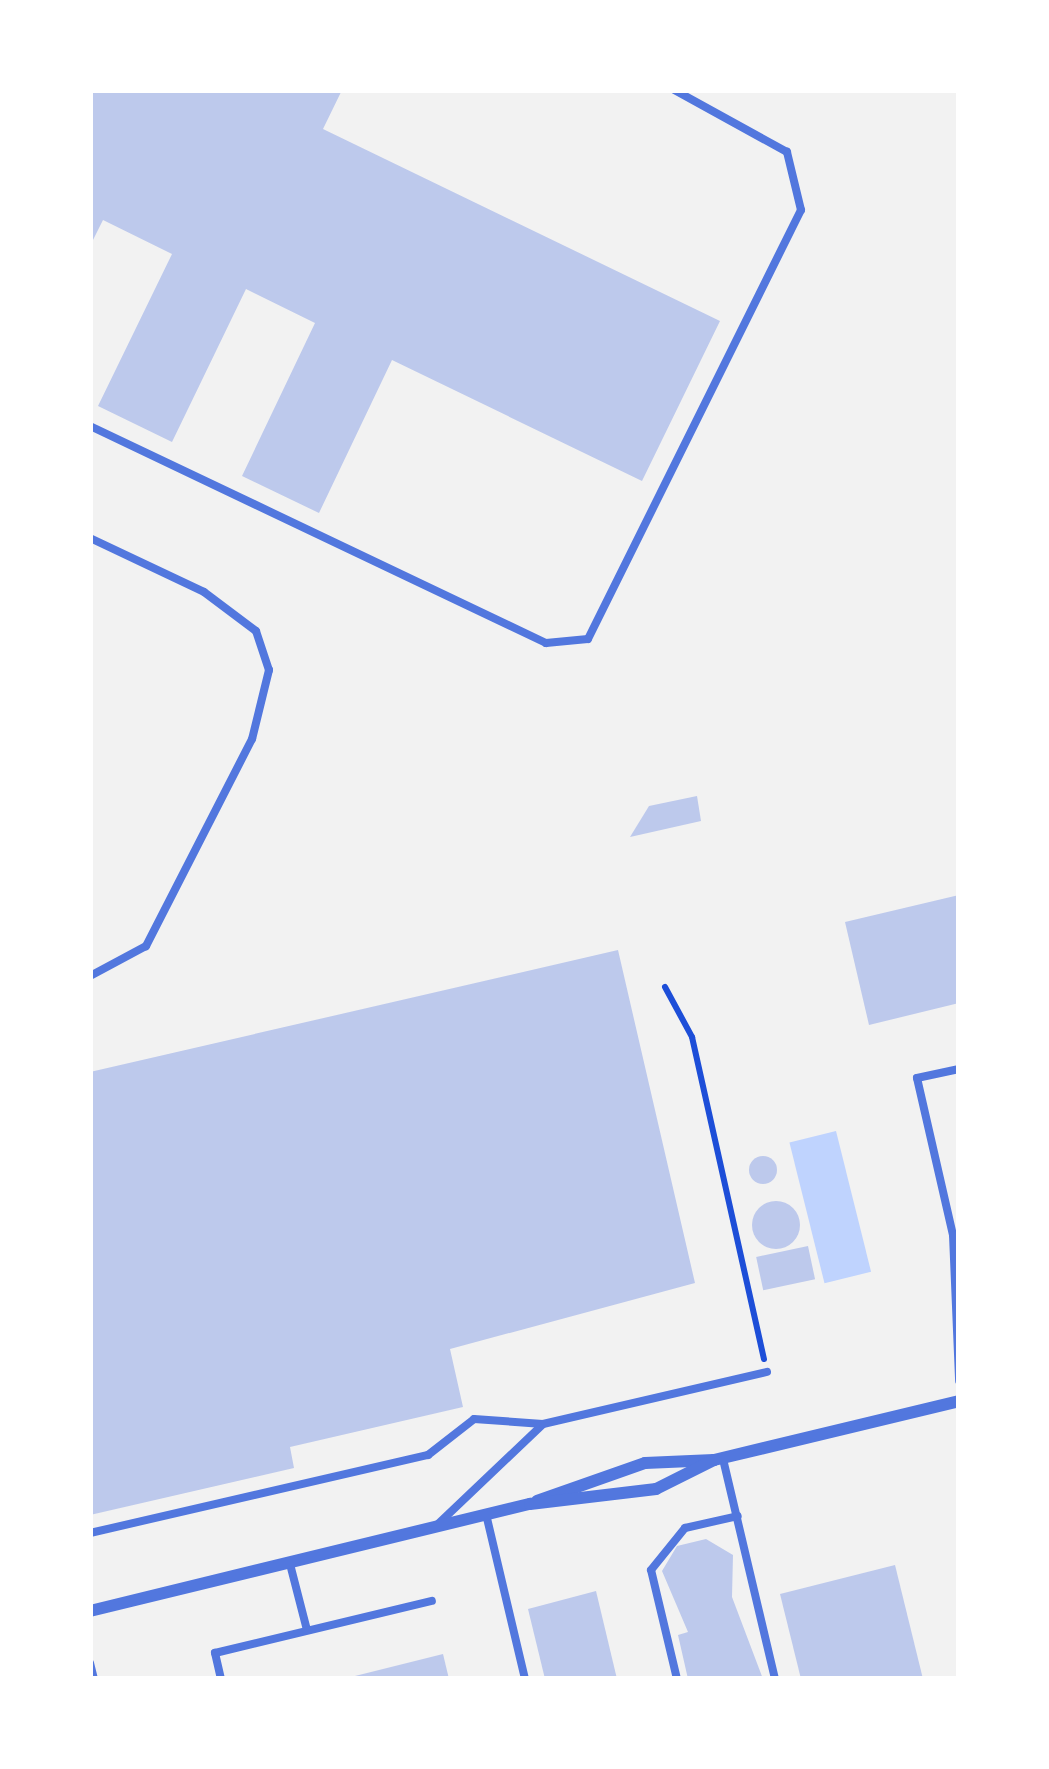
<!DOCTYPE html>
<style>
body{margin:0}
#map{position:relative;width:1049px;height:1769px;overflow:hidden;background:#f2f2f2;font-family:Mulish,sans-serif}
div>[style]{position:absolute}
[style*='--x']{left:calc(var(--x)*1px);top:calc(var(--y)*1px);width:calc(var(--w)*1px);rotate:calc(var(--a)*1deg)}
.water>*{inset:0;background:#bfd3fe;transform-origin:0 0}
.building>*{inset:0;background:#bdc9ec;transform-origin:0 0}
.round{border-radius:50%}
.path>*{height:6px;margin:-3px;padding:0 3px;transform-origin:3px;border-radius:3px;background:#1d4ed8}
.service>*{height:8px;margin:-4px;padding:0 4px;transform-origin:4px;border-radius:4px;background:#5277de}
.minor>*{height:12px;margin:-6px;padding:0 6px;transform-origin:6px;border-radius:6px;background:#5277de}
span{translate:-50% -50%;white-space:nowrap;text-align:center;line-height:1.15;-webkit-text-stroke:10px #fff;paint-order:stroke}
.frame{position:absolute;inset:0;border:93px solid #fff;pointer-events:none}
</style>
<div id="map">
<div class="water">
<div style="left:836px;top:1131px;width:145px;height:48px;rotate:76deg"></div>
</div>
<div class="building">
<div style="clip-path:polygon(90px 90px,342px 90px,323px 129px,720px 321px,642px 481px,392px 360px,319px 513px,242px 476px,315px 323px,246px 289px,172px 442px,98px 406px,172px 254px,103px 220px,90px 246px)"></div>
<div style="clip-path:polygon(697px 796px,701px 821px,630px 837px,649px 806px)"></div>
<div style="clip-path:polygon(959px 895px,959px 1003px,869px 1025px,845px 922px)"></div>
<div style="clip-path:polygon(618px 950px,695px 1283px,450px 1349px,463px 1407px,290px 1447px,294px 1468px,90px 1515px,90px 1072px)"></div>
<div class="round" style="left:749px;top:1156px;width:28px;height:28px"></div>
<div class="round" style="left:752px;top:1201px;width:48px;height:48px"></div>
<div style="left:808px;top:1246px;width:34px;height:53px;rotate:78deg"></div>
<div style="clip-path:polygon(706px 1539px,733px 1555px,732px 1597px,763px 1679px,688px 1679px,678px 1635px,688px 1632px,662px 1571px,677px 1546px)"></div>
<div style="clip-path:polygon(895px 1565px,923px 1679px,801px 1679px,780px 1594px)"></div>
<div style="clip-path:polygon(596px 1591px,617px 1679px,545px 1679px,528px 1609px)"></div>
<div style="clip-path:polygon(443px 1654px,449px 1679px,351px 1679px,351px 1677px)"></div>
</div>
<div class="path">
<div style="--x:665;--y:987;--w:57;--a:61.6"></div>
<div style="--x:692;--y:1037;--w:330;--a:77.4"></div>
</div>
<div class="service">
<div style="--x:90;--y:426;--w:505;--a:25.45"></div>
<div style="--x:546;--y:643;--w:42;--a:-5.4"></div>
<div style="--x:588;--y:639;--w:479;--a:-63.6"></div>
<div style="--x:801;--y:210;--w:60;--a:-103.6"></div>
<div style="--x:787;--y:152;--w:129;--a:-151.2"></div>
<div style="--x:90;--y:538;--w:126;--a:25.3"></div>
<div style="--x:204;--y:592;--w:65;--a:36.9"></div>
<div style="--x:256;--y:631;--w:41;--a:71.6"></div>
<div style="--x:269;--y:670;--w:71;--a:103.8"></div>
<div style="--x:252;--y:739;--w:233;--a:117.1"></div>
<div style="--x:146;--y:946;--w:64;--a:151.8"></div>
<div style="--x:959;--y:1069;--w:43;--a:167.9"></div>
<div style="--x:917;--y:1078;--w:161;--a:77.1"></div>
<div style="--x:953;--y:1235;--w:146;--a:87.6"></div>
<div style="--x:723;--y:1459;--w:226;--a:76.7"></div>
<div style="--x:486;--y:1514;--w:170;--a:76.7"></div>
<div style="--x:436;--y:1526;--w:146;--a:-43.6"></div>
<div style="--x:90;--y:1533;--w:347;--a:-13"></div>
<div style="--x:428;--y:1455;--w:58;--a:-38"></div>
<div style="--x:474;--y:1419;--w:69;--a:4.1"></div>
<div style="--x:543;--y:1424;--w:230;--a:-13.1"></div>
<div style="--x:290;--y:1564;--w:68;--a:75.6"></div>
<div style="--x:90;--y:1663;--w:16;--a:76"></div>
<div style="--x:221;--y:1679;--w:27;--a:-103"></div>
<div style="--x:215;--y:1653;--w:223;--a:-13.5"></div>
<div style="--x:677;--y:1679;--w:112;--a:-103.4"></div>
<div style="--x:651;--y:1570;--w:54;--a:-51"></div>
<div style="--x:685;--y:1528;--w:54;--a:-12.8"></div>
</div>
<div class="minor">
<div style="--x:537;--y:1501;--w:114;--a:-19.4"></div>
<div style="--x:645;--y:1463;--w:69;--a:-2.5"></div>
<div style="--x:714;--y:1460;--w:252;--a:-13.5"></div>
<div style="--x:90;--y:1611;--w:453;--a:-13.7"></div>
<div style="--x:530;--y:1504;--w:127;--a:-6.8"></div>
<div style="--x:656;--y:1489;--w:65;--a:-26.6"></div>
</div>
<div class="frame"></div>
</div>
